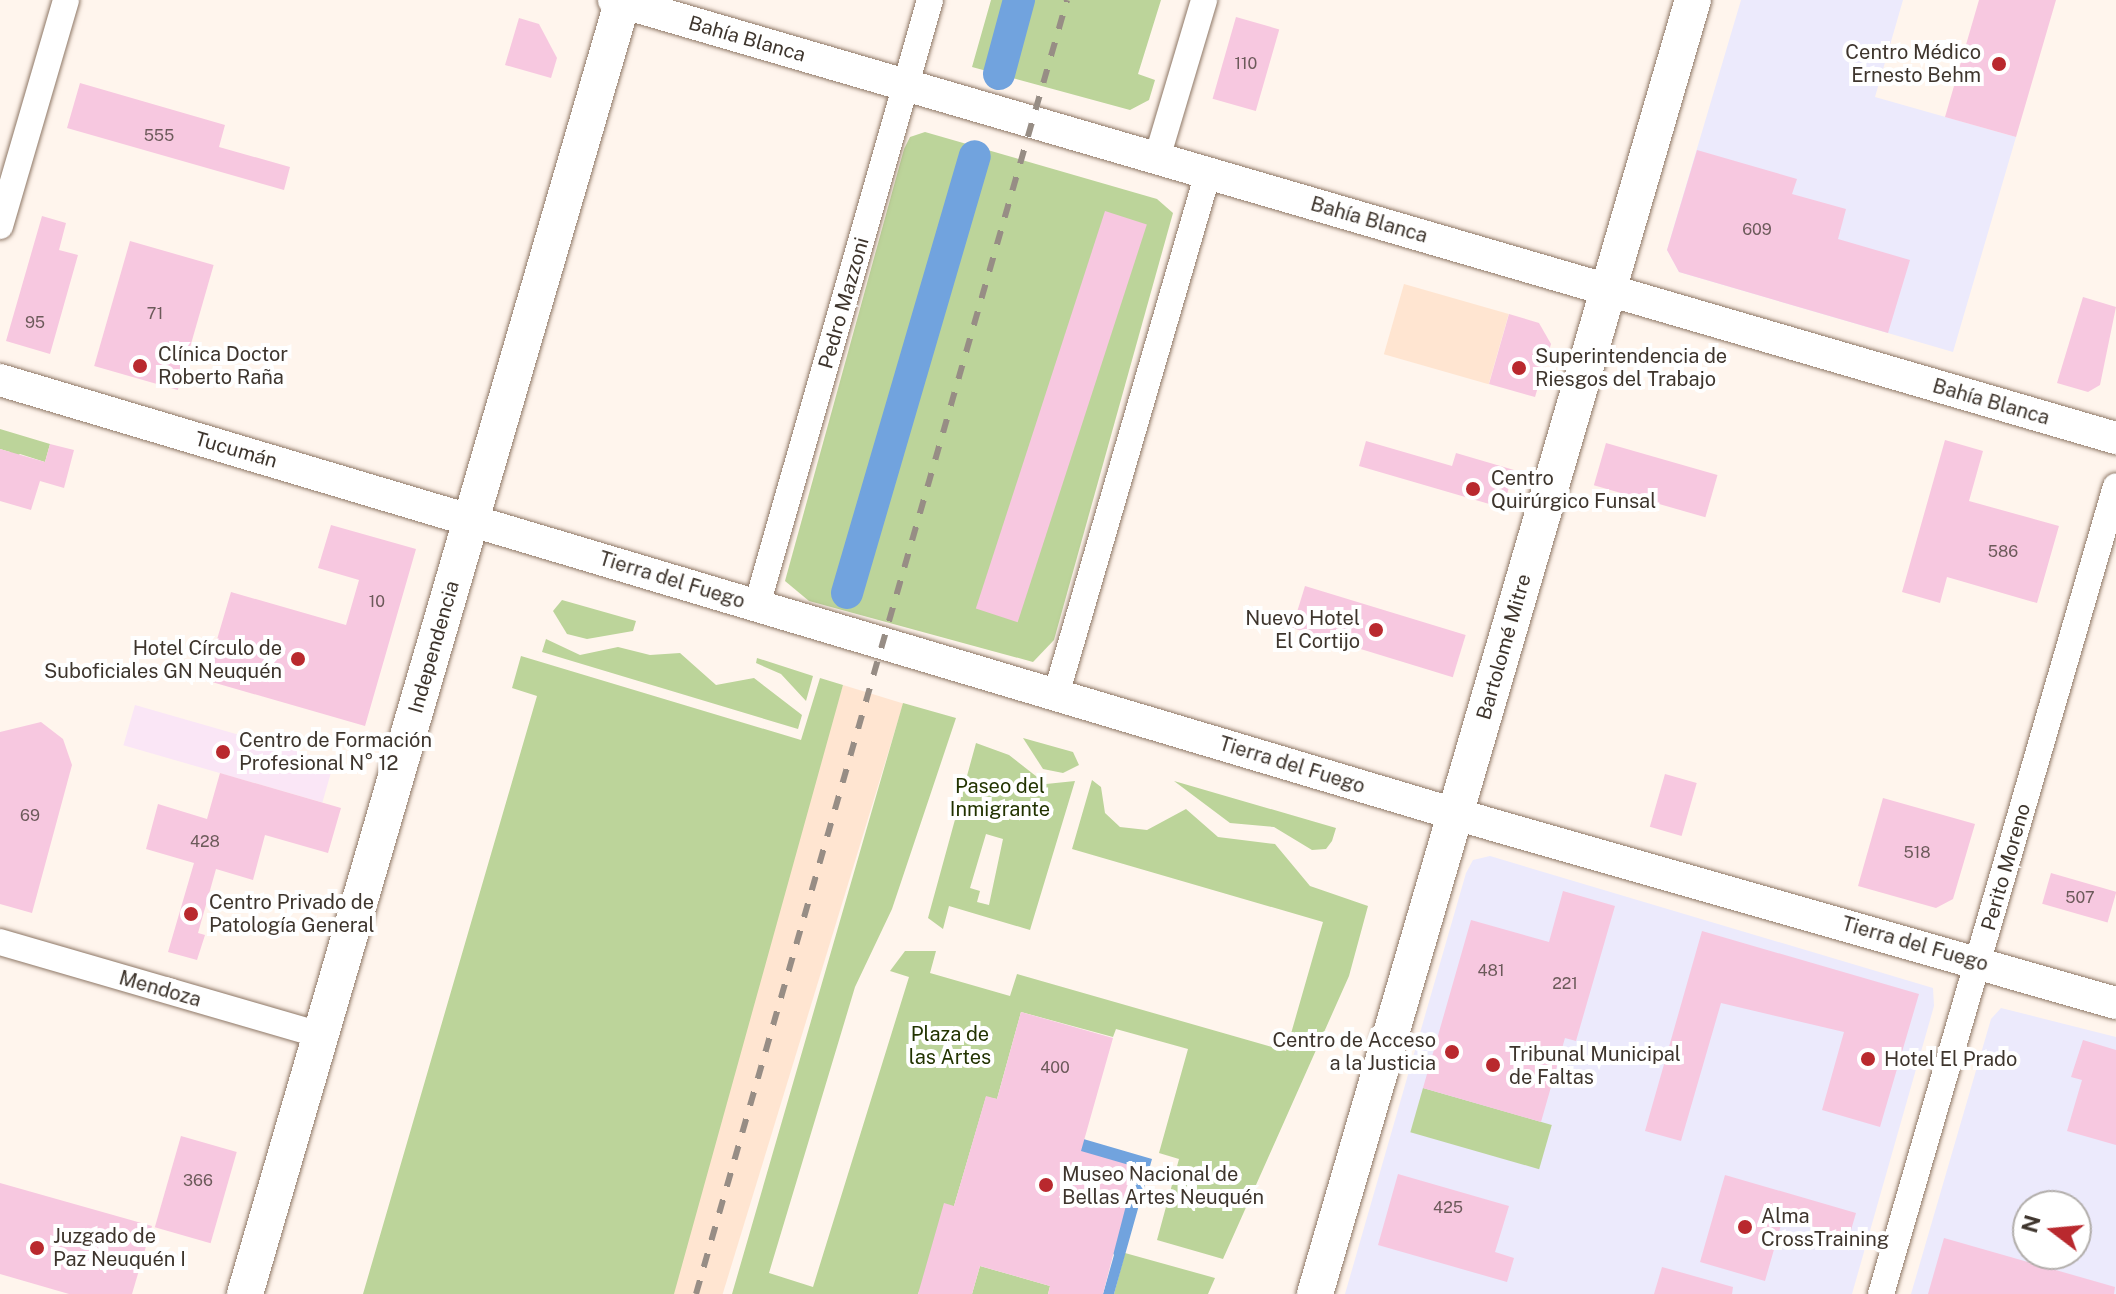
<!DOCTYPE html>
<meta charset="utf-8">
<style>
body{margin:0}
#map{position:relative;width:2116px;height:1294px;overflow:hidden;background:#fff5ed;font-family:"Public Sans",sans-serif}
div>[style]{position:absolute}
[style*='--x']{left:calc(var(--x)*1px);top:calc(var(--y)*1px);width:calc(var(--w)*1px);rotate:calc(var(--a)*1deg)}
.commercial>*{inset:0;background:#eceafc}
.built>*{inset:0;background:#ffe5d1;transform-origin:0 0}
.education>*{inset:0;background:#fae6f6;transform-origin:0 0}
.green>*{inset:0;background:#bcd49a;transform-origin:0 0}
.water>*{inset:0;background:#71a3de}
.canal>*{height:32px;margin:-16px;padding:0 16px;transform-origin:16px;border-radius:16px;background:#71a3de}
.building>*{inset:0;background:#f7c8e0;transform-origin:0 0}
.roads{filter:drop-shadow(0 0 2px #8e7766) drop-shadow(0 0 2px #8e7766)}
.minor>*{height:26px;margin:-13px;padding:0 13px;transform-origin:13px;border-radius:13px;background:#fff}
.tertiary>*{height:32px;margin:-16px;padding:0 16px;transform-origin:16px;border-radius:16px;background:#fff}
.secondary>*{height:36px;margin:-18px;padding:0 18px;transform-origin:18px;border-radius:18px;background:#fff}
.rail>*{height:6px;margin-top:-3px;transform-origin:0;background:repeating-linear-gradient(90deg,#978d85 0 14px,transparent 0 28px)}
.dots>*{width:22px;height:22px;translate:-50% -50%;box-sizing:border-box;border:4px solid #fff;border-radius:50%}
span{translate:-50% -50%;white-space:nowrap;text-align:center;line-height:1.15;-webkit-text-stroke:8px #fff;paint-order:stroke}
.number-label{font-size:16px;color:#6c5a5a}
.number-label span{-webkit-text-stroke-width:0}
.street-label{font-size:20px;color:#3e352d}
.poi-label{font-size:20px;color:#3e352d}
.right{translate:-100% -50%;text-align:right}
.left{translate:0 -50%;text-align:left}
.park-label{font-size:20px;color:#230}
.north{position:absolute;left:2012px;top:1190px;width:80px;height:80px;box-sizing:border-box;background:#fff;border:2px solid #b2aeab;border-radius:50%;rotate:286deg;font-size:22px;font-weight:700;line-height:32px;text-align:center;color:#3e352d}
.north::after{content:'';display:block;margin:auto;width:28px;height:36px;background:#b9292e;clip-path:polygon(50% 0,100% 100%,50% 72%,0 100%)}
</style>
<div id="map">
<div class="commercial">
<div style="clip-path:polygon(1741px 0,1903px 0,1875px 97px,2016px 137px,1953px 352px,1679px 272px,1667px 250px)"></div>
<div style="clip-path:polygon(1490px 856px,1933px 988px,1934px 1006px,1852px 1294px,1345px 1294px,1466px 873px,1473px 860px)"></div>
<div style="clip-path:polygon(evenodd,2001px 1008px,2116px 1037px,2116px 1294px,1911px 1294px,1991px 1019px,2001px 1008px,2028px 1206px,2076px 1206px,2076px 1254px,2028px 1254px,2028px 1206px)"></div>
</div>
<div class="built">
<div style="left:1404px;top:284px;width:109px;height:73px;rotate:16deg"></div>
<div style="left:843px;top:685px;width:63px;height:632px;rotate:17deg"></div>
</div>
<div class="education">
<div style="left:135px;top:705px;width:207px;height:42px;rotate:16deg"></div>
</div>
<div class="green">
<div style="clip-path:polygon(991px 0,1161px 0,1138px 74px,1155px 80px,1149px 100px,1130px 110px,972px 67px)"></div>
<div style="clip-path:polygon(925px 132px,1157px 199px,1173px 213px,1054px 640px,1033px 662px,809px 601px,785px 581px,904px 149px,910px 137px)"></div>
<div style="clip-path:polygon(0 429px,50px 444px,45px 462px,20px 454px,7px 462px,10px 452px,0 449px)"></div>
<div style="clip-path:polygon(562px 600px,636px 621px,633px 631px,587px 639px,567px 634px,553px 611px)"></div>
<div style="clip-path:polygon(546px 639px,580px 655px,618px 647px,650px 655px,680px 653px,716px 685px,754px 678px,802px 715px,798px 729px,542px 652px)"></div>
<div style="clip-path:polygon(521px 656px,801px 740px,820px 678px,843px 685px,674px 1294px,363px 1294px,537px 696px,512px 688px)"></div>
<div style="clip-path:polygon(757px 658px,813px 676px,806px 701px,781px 674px,756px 663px)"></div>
<div style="clip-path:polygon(903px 703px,956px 718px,892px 909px,855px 987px,769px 1273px,813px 1287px,909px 977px,890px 971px,905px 951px,936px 951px,930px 973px,1010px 996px,1017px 974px,1286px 1051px,1323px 922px,1072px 849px,1092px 780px,1101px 787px,1105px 813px,1120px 827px,1147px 830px,1186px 809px,1218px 837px,1275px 844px,1310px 886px,1368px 906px,1349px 976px,1223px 1259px,1157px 1240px,1179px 1159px,1159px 1153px,1188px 1049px,1116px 1029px,1113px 1037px,1021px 1012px,997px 1099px,986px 1097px,954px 1206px,918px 1294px,732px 1294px)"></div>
<div style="clip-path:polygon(1023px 738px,1073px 752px,1079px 765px,1063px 773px,1043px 769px)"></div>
<div style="clip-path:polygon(evenodd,976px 743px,1009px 755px,1046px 784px,1075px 781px,1030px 930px,949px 906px,943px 929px,928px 918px,976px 743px,986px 834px,1003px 839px,989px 905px,977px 902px,980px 891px,970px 888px,986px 834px)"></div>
<div style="clip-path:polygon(1174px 781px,1336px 828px,1332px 841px,1326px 849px,1312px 850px,1274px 827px,1230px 823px)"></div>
<div style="left:1423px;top:1088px;width:134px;height:46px;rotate:16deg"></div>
<div style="clip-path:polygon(1125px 1253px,1215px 1278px,1208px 1294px,1114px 1294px)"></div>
<div style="clip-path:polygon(980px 1266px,1050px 1286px,1048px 1294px,972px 1294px)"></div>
</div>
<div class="water">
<div style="clip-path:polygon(1056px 1131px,1152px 1159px,1114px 1294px,1103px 1294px,1114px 1255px,1052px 1143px)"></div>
</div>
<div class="canal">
<div style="--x:999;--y:74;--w:77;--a:-74.9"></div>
<div style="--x:847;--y:593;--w:455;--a:-73.7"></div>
</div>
<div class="building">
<div style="clip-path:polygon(1979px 0,2056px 0,2016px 137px,1945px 117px)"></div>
<div style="left:1236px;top:17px;width:45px;height:85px;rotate:16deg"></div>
<div style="clip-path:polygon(519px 18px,539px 24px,557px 58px,551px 78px,505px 65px)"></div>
<div style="clip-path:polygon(80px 83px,225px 125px,219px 147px,290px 167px,284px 190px,67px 128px)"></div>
<div style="clip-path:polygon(1697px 150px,1797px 179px,1792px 194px,1846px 209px,1838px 239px,1910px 260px,1888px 333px,1679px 272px,1667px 250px)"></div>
<div style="left:1105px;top:211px;width:44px;height:418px;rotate:18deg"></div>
<div style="clip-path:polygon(42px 216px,66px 223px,59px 250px,78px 255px,50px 354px,6px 341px)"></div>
<div style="left:130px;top:241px;width:87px;height:130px;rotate:16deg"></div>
<div style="clip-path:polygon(2083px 297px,2116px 307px,2100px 385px,2088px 392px,2057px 383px)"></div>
<div style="clip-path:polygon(1509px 314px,1539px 323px,1551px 344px,1535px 397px,1489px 384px)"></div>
<div style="clip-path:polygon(1945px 440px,1983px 451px,1969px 501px,2059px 526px,2037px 603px,1947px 577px,1940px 603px,1902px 592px)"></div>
<div style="clip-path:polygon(1366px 441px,1452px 466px,1456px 453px,1514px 470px,1503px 508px,1359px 466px)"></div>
<div style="left:1606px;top:443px;width:116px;height:44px;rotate:16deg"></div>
<div style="clip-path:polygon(50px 444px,74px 450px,64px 488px,40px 481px,31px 510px,0 501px,0 449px,45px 462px)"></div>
<div style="clip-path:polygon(331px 525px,416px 549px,365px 726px,205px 680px,231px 592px,346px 625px,359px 580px,318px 568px)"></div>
<div style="left:1305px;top:586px;width:168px;height:44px;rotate:17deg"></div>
<div style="clip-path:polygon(41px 722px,63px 739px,72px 765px,32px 913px,0 904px,0 732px)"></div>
<div style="clip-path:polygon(220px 773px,341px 808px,328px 853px,265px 835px,253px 880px,216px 869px,198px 933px,205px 935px,197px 960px,168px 952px,194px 863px,146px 849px,158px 804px,207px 819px)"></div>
<div style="left:1665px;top:774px;width:33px;height:55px;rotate:16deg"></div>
<div style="clip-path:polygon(1883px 798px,1975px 824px,1953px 899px,1936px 908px,1858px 886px)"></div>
<div style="left:2051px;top:873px;width:68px;height:32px;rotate:16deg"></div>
<div style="clip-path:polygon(1563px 891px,1615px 906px,1576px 1041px,1565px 1038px,1541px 1122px,1423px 1088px,1471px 920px,1549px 942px)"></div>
<div style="clip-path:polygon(1702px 931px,1919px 994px,1880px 1127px,1822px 1110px,1844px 1032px,1721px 1003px,1681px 1141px,1645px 1131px)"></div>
<div style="clip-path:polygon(1021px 1012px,1113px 1038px,1081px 1151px,1136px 1167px,1103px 1294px,1048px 1294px,1050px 1286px,980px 1266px,972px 1294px,918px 1294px,944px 1203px,954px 1206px,986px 1096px,997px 1099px)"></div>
<div style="clip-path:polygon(2083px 1040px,2116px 1050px,2116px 1145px,2067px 1131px,2082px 1080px,2071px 1077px)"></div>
<div style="left:181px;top:1136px;width:58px;height:95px;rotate:16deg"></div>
<div style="clip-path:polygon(1398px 1174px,1509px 1206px,1495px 1252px,1514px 1258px,1507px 1282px,1378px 1245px)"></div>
<div style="clip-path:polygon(1725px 1175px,1856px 1213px,1849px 1237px,1783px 1218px,1765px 1281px,1700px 1262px)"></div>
<div style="clip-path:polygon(0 1183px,152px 1226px,132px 1294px,69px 1294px,0 1274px)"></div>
<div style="clip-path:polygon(1944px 1238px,2115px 1287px,2114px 1294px,1928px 1294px)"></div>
<div style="clip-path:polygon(1662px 1267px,1733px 1287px,1732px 1294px,1654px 1294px)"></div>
</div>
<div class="roads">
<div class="minor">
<div style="--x:1157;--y:158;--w:165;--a:-73.4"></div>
<div style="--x:0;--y:226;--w:235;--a:-73.7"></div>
<div style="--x:757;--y:605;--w:629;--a:-74.04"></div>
<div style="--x:1056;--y:695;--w:544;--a:-73.77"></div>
<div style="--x:0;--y:942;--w:333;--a:16.2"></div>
<div style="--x:1881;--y:1294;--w:841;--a:-73.78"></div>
</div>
<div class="tertiary">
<div style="--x:614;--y:0;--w:1565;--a:16.26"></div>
<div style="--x:0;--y:380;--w:1518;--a:16.61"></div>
<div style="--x:1455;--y:814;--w:687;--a:15.96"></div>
</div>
<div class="secondary">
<div style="--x:245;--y:1294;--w:1348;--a:-73.72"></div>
<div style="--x:1315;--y:1294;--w:1348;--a:-73.72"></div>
</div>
</div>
<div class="rail">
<div style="--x:696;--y:1294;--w:1346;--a:-74"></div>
</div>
<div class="dots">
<div style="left:1999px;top:64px;background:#b9292e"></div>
<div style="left:140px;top:366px;background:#b9292e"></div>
<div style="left:1519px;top:368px;background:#b9292e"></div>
<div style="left:1473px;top:489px;background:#b9292e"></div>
<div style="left:1376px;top:630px;background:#b9292e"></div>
<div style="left:298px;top:659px;background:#b9292e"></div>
<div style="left:223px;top:752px;background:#b9292e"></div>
<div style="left:191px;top:914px;background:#b9292e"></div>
<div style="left:1452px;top:1052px;background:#b9292e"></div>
<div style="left:1868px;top:1059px;background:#b9292e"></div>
<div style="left:1493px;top:1065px;background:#b9292e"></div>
<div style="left:1046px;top:1185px;background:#b9292e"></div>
<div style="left:1745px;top:1227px;background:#b9292e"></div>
<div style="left:37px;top:1248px;background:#b9292e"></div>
</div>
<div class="number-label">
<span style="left:1246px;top:64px">110</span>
<span style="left:159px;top:136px">555</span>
<span style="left:1757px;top:230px">609</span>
<span style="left:155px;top:314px">71</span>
<span style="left:35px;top:323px">95</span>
<span style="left:2003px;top:552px">586</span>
<span style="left:377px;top:602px">10</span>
<span style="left:30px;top:816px">69</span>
<span style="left:205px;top:842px">428</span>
<span style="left:1917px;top:853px">518</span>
<span style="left:2080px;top:898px">507</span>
<span style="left:1491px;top:971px">481</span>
<span style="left:1565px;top:984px">221</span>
<span style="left:1055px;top:1068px">400</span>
<span style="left:198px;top:1181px">366</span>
<span style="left:1448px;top:1208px">425</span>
</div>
<div class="street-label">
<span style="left:747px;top:39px;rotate:16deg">Bahía Blanca</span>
<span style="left:1369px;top:220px;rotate:16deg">Bahía Blanca</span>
<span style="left:844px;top:303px;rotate:-74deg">Pedro Mazzoni</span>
<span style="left:1991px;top:402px;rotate:16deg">Bahía Blanca</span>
<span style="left:236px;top:450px;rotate:16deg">Tucumán</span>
<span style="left:672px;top:580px;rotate:17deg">Tierra del Fuego</span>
<span style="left:434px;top:647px;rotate:-74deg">Independencia</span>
<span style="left:1504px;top:647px;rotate:-74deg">Bartolomé Mitre</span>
<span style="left:1292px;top:765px;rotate:17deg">Tierra del Fuego</span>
<span style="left:2006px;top:867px;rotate:-74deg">Perito Moreno</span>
<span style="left:1915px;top:944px;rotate:16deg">Tierra del Fuego</span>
<span style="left:160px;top:989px;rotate:16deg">Mendoza</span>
</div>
<div class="poi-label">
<span class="right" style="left:1981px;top:64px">Centro Médico<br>Ernesto Behm</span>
<span class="left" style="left:158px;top:366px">Clínica Doctor<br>Roberto Raña</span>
<span class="left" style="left:1535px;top:368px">Superintendencia de<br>Riesgos del Trabajo</span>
<span class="left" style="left:1491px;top:490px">Centro<br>Quirúrgico Funsal</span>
<span class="right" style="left:1360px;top:630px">Nuevo Hotel<br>El Cortijo</span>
<span class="right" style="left:282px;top:660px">Hotel Círculo de<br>Suboficiales GN Neuquén</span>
<span class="left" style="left:239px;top:752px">Centro de Formación<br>Profesional N° 12</span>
<span class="left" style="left:209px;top:914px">Centro Privado de<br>Patología General</span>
<span class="right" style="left:1436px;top:1052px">Centro de Acceso<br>a la Justicia</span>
<span class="left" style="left:1509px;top:1066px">Tribunal Municipal<br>de Faltas</span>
<span class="left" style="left:1884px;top:1059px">Hotel El Prado</span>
<span class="left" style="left:1062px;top:1186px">Museo Nacional de<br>Bellas Artes Neuquén</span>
<span class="left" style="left:1761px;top:1228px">Alma<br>CrossTraining</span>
<span class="left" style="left:53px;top:1248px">Juzgado de<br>Paz Neuquén I</span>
</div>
<div class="park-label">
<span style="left:1000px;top:798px">Paseo del<br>Inmigrante</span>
<span style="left:950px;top:1046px">Plaza de<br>las Artes</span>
</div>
<div class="north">N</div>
</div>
